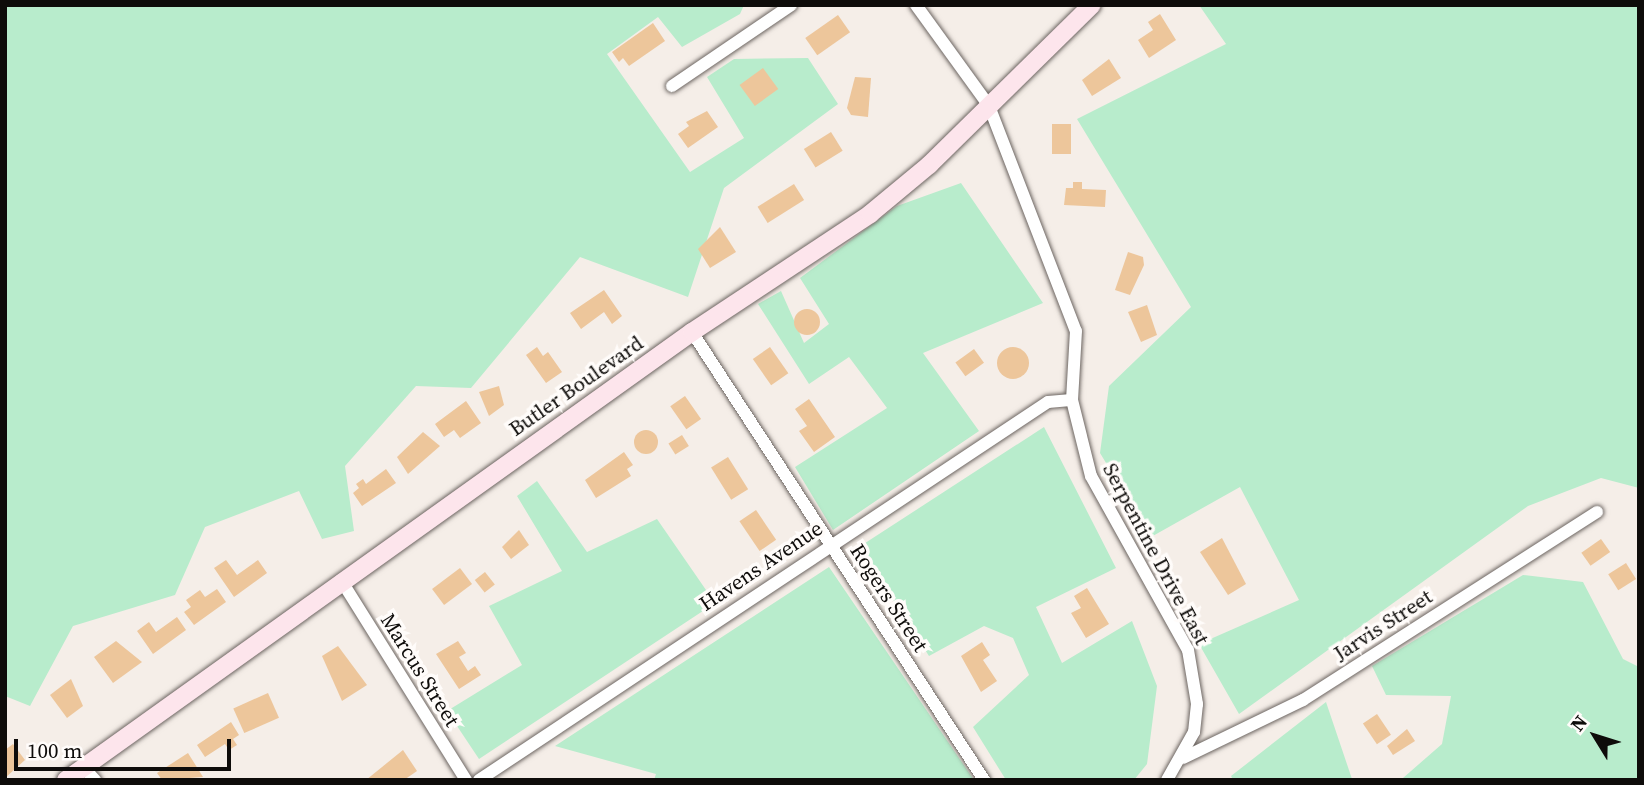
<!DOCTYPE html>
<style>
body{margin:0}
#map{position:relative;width:1644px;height:785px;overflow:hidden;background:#f5eee8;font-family:"Source Serif 4",serif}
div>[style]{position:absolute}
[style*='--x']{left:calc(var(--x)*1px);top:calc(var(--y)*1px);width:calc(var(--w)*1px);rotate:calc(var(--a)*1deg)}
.green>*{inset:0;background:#b8eccc}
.building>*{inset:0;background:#edc69b;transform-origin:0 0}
.round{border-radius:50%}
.roads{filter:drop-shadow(0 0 2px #6c6561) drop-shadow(0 0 2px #6c6561)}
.street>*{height:12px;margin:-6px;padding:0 6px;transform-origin:6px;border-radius:6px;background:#fff}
.secondary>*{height:18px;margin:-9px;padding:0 9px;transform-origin:9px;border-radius:9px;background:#fde5ec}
span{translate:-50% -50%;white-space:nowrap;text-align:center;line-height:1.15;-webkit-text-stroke:7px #fffcfa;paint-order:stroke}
.street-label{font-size:21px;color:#0e0c0a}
.frame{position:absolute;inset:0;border:7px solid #0e0c0a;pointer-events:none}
.north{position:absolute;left:1560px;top:701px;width:70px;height:70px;-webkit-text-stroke:5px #fffcfa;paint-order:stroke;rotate:308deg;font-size:19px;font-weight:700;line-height:28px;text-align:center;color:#0e0c0a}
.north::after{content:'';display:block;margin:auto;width:24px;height:32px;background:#0e0c0a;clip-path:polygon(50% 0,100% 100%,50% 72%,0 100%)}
.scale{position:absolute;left:14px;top:739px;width:217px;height:32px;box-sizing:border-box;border:4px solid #0e0c0a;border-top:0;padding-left:9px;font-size:21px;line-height:24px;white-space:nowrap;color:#0e0c0a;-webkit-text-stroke:5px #fffcfa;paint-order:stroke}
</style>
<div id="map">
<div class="green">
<div style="clip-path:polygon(5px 5px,744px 5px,740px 14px,682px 47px,658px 17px,607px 54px,690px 172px,744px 138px,707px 77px,734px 59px,808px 58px,838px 104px,724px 188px,688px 297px,580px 257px,471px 388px,416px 386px,345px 466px,354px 531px,322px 539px,299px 491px,205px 527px,175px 595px,73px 626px,30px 706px,5px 696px)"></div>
<div style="clip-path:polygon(1199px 5px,1639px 5px,1639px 488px,1601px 478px,1528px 506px,1239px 714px,1199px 644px,1299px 600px,1240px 487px,1151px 537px,1100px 453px,1109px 386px,1191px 307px,1077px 119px,1226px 44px)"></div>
<div style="clip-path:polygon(961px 183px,1043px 303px,923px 353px,979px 431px,833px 530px,795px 467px,887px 408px,849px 357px,809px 384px,758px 304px,781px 291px,804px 343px,829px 324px,800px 278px,897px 206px)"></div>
<div style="clip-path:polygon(1044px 427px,1116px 568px,1036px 607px,1062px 663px,1132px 621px,1157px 686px,1147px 764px,1134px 780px,1006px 780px,973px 727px,1029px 675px,1013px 638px,984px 626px,929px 656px,859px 547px)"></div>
<div style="clip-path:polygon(537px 481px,587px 552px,657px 519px,715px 603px,479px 759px,447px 711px,522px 665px,489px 606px,562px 571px,517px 496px)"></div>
<div style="clip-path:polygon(829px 567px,974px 780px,654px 780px,656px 774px,555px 746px)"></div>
<div style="clip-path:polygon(1523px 575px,1583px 582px,1623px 659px,1639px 667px,1639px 780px,1233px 780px,1231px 776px,1326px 702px,1352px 779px,1403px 778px,1442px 744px,1451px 696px,1386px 695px,1372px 666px)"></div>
</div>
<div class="building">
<div style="clip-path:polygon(1160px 14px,1176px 40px,1149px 58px,1138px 40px,1153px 30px,1148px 22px)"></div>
<div style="left:838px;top:15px;width:21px;height:40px;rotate:55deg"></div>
<div style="clip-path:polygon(653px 23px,665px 41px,629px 66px,623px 58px,619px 62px,612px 52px)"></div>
<div style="clip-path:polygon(1109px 59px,1121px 78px,1092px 96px,1082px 80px)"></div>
<div style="left:763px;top:68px;width:26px;height:29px;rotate:54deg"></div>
<div style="clip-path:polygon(855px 77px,871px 78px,868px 117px,851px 115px,847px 108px)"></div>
<div style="clip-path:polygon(707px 111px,718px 127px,688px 148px,678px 134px,689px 126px,686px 122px)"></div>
<div style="left:1052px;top:124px;width:19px;height:30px"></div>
<div style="left:831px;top:132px;width:22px;height:32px;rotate:58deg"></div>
<div style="clip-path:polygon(1073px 182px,1082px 182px,1082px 189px,1106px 190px,1105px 207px,1064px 205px,1066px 188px,1073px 188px)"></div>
<div style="left:794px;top:184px;width:19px;height:43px;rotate:58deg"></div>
<div style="clip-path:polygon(720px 227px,736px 252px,710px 268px,698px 249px)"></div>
<div style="clip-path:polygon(1128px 252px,1143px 257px,1144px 265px,1130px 295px,1115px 290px)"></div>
<div style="clip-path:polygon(604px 290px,622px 316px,612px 324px,604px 312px,581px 329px,570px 313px)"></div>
<div style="clip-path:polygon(1147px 305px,1157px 335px,1141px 342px,1128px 312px)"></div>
<div class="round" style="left:794px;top:309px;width:26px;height:26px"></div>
<div style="clip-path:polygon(537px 347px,543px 356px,548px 352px,562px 372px,546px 383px,526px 355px)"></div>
<div style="left:770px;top:347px;width:32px;height:21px;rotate:55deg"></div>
<div class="round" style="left:997px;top:347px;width:32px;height:32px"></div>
<div style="left:974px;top:349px;width:17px;height:23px;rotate:54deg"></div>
<div style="clip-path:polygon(499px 386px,504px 405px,489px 416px,479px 392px)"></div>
<div style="left:685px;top:396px;width:28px;height:18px;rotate:55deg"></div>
<div style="clip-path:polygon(809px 399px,835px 437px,814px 452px,799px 431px,807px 426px,795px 409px)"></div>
<div style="clip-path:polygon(466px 401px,481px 423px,460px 438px,454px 430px,444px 437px,435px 424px)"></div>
<div class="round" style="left:634px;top:430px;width:24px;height:24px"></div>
<div style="clip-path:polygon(423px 432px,440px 446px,408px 474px,397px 457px)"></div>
<div style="left:682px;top:435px;width:13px;height:16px;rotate:58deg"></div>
<div style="clip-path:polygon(624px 452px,633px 465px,627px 469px,631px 476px,596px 498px,585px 480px)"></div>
<div style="left:728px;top:457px;width:38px;height:20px;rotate:58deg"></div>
<div style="clip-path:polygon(386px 469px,396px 483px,362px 506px,353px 493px,359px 488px,356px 484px,363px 479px,366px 484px)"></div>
<div style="left:756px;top:510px;width:36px;height:20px;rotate:56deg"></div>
<div style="clip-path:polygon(519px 530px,529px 545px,511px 559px,502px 547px)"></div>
<div style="clip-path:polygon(1222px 538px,1246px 584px,1228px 595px,1200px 552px)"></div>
<div style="left:1601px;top:539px;width:16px;height:24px;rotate:55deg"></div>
<div style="clip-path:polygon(226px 560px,237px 575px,258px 560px,267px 573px,234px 597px,214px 568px)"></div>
<div style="left:1626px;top:563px;width:19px;height:21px;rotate:58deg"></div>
<div style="left:460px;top:568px;width:20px;height:35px;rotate:53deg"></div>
<div style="left:485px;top:572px;width:16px;height:13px;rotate:52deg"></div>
<div style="clip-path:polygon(1087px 588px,1109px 624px,1086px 638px,1071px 613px,1081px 608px,1074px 596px)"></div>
<div style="clip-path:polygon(217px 589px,226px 602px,194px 625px,184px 612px,191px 607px,186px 600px,200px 590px,205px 597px)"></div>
<div style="clip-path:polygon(177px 617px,186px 630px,153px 654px,137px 631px,149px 622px,156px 632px)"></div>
<div style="clip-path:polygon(116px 641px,142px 662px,113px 683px,94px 657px)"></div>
<div style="clip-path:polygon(458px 641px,466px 653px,459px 657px,468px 671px,475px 666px,481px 675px,459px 689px,436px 654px)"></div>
<div style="clip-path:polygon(982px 642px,990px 655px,983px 660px,997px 681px,981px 692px,961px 656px)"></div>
<div style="clip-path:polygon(338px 646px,367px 685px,342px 701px,322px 656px)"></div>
<div style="clip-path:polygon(71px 679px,83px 706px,67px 718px,50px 695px)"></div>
<div style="left:268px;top:693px;width:27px;height:38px;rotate:66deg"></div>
<div style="left:1377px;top:714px;width:25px;height:17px;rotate:56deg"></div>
<div style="clip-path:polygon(231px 722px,239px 735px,233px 739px,237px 745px,229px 750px,225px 744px,205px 757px,197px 745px)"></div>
<div style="clip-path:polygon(1407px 729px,1415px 741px,1393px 755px,1387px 746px)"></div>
<div style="clip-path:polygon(13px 744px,25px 760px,5px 778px,5px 750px)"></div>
<div style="clip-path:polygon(403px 750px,417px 771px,404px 780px,366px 780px)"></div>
<div style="clip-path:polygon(188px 753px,203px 777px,162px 780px,157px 773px)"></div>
</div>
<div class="roads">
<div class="street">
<div style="--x:916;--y:5;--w:125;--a:54.1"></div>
<div style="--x:989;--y:106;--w:241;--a:68.9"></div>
<div style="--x:1076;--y:331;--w:69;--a:93.3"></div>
<div style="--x:1072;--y:400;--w:78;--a:76"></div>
<div style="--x:1091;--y:476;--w:199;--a:60.9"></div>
<div style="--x:1188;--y:650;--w:55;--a:80.5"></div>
<div style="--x:1197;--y:704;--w:28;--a:96"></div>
<div style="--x:1194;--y:732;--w:55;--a:119.4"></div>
<div style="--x:672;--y:86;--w:144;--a:-34.2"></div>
<div style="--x:692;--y:332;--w:535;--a:56.9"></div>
<div style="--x:341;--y:580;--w:236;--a:58"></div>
<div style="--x:1183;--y:758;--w:133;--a:-25.8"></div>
<div style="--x:1303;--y:700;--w:349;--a:-32.6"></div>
<div style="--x:83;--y:767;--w:18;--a:47"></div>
<div style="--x:479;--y:780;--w:683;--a:-33.6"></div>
<div style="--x:1048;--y:402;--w:24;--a:-5"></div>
</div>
<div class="secondary">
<div style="--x:66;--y:780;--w:770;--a:-35.59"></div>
<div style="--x:692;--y:332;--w:214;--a:-33.5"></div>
<div style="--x:870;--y:214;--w:77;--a:-39.7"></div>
<div style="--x:929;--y:165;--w:228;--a:-44.5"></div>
</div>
</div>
<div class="street-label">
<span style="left:576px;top:386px;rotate:-35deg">Butler Boulevard</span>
<span style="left:1156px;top:554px;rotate:62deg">Serpentine Drive East</span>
<span style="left:761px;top:566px;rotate:-34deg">Havens Avenue</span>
<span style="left:889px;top:598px;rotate:57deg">Rogers Street</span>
<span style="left:1383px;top:625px;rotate:-33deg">Jarvis Street</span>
<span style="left:420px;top:670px;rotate:58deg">Marcus Street</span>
</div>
<div class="frame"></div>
<div class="north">N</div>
<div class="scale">100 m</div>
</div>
